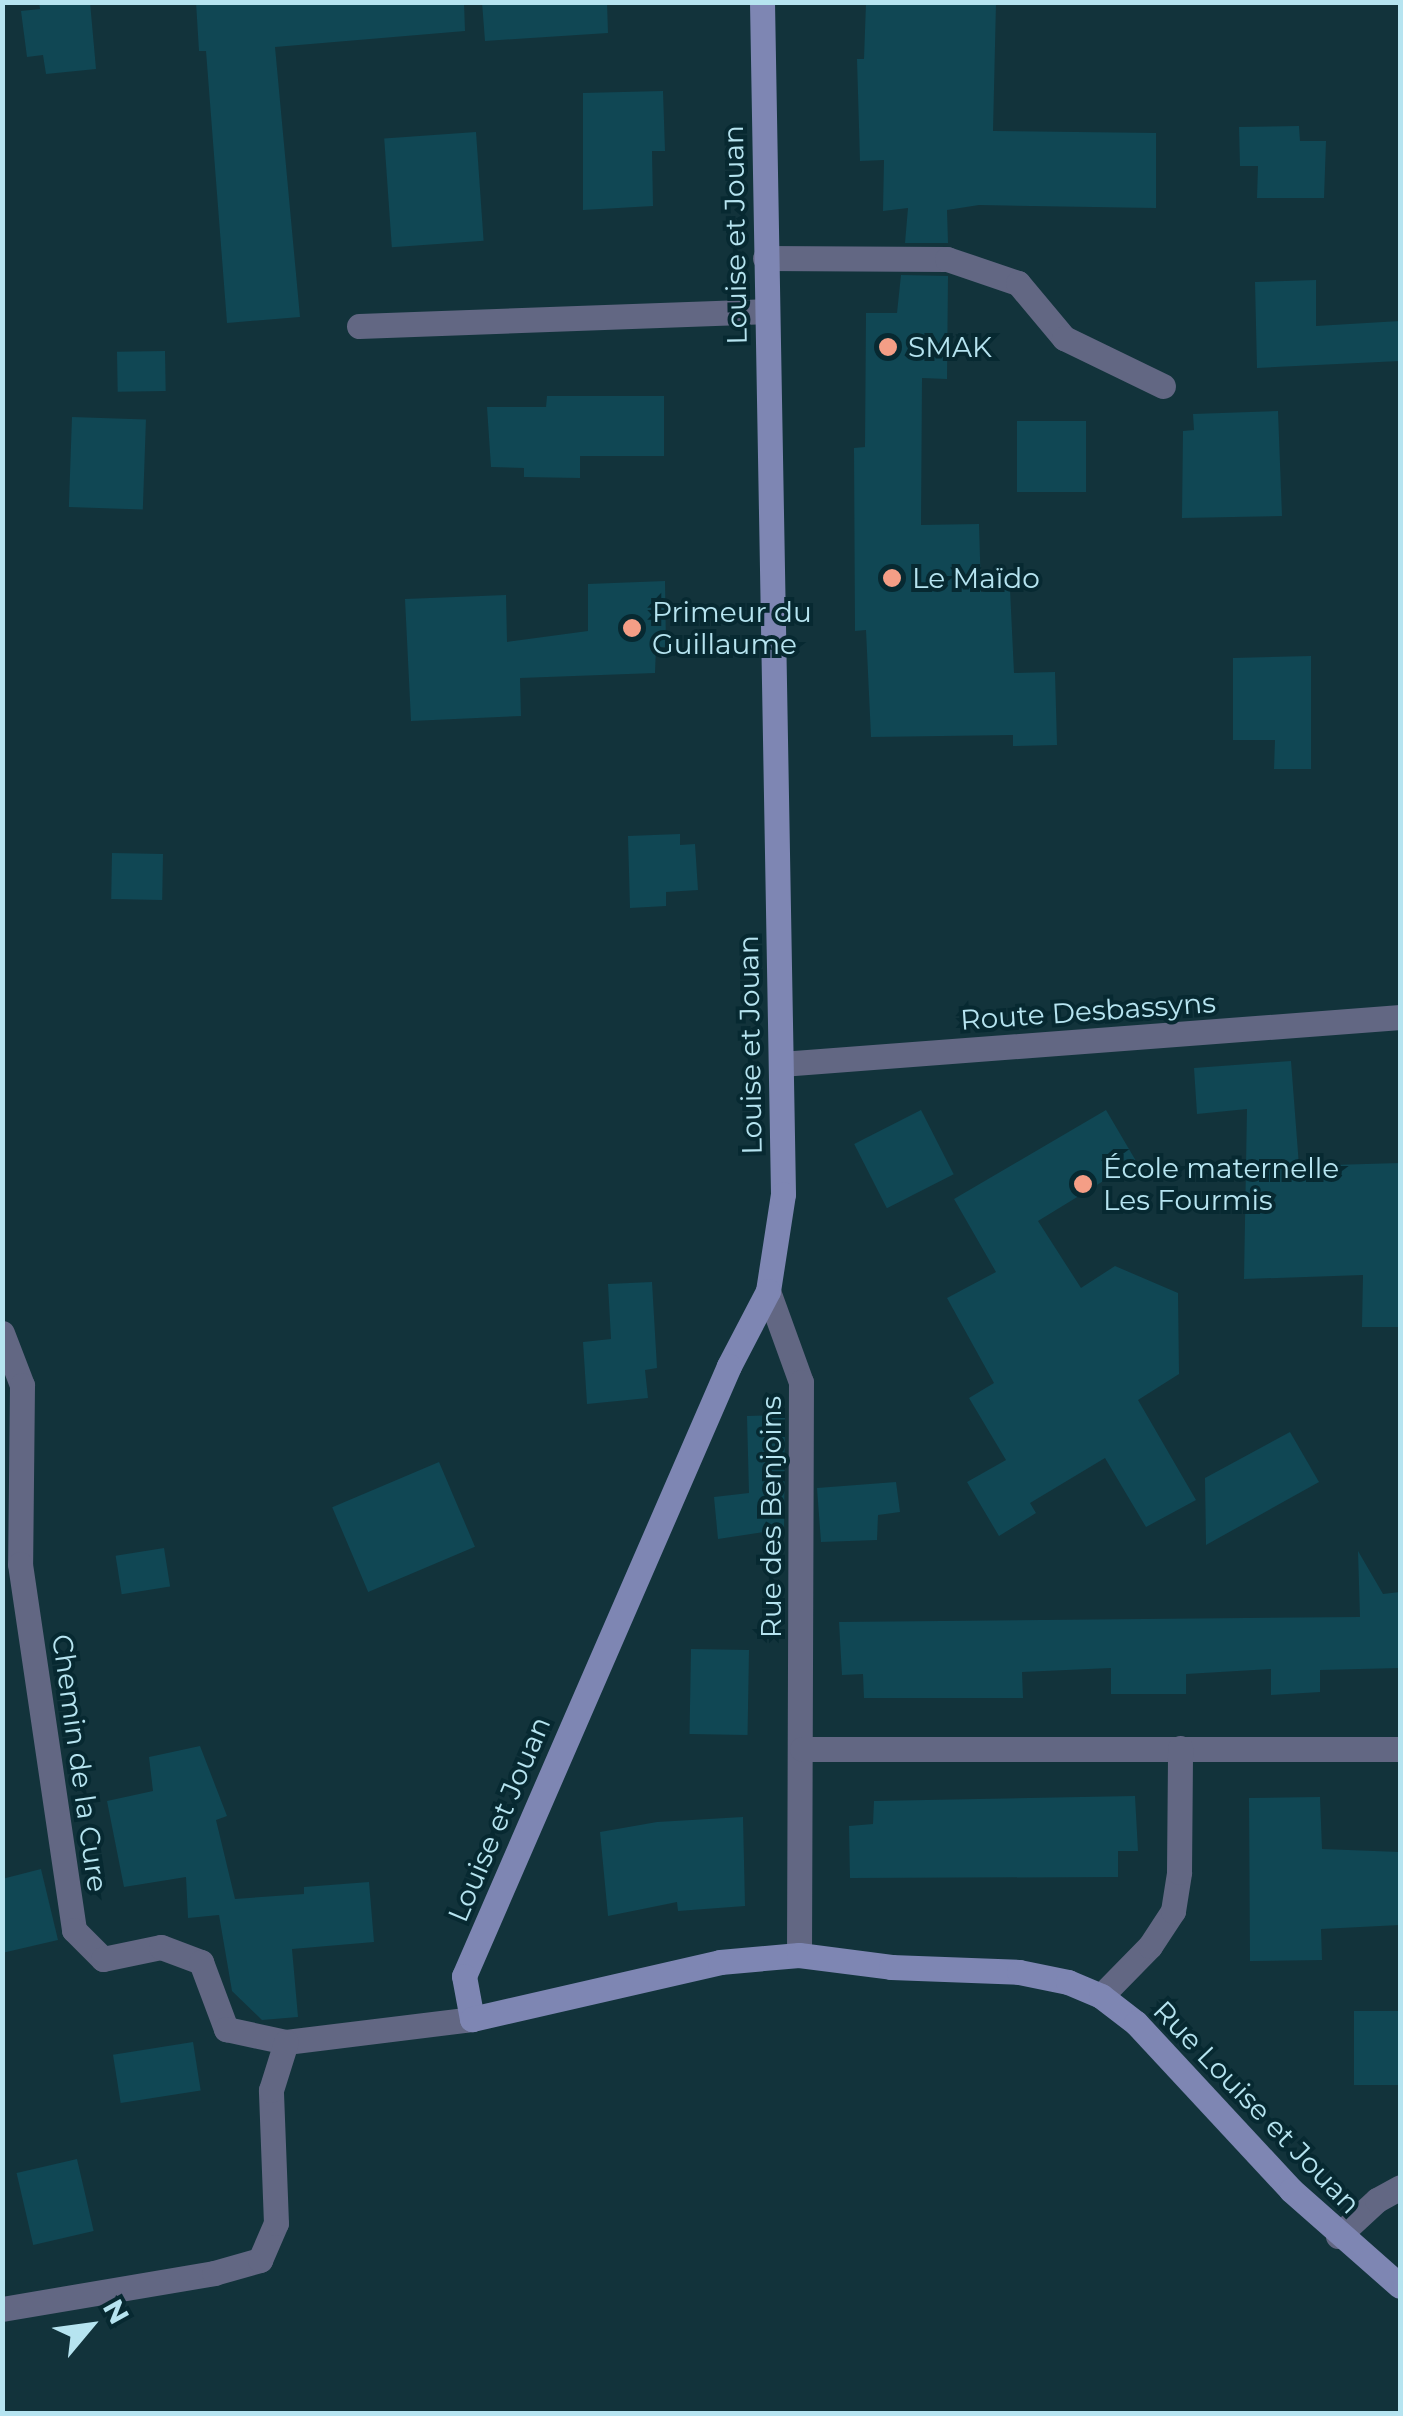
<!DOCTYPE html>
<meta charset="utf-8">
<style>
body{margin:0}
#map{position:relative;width:1403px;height:2416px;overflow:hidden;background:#12333b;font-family:Montserrat,sans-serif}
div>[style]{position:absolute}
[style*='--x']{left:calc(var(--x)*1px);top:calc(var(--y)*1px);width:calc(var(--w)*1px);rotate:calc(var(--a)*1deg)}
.building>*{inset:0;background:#104754;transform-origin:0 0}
.service>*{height:25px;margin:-12.5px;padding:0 12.5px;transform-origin:12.5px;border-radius:12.5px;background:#626783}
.minor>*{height:25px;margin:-12.5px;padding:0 12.5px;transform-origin:12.5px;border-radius:12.5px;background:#626783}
.secondary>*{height:25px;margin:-12.5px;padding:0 12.5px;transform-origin:12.5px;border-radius:12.5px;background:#7e86b3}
.dots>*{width:28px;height:28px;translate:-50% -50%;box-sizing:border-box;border:5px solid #072931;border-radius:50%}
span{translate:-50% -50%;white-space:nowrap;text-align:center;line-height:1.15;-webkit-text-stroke:8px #072931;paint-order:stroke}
.street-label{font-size:28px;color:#b6e4f0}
.poi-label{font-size:28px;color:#b6e4f0}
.left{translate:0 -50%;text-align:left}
.frame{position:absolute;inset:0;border:5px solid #b6e4f0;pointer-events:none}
.north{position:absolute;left:40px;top:2276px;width:100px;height:100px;-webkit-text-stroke:8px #072931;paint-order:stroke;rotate:61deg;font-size:28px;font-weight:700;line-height:40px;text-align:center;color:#b6e4f0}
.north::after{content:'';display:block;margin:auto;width:35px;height:45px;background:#b6e4f0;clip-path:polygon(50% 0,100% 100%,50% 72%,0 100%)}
</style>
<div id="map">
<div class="building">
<div style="clip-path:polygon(39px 2px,90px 2px,96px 69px,46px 74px,43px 55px,27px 57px,21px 11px,40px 9px)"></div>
<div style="clip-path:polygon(196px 2px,464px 2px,465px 31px,275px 47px,300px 317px,227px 323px,206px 51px,199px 51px)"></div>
<div style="clip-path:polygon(482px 2px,607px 2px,608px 33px,485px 41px)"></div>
<div style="clip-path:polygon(866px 3px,996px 3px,993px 131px,1156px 133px,1156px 208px,979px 205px,947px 210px,948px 243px,905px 243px,908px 208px,883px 211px,884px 160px,860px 161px,857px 59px,864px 59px)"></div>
<div style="clip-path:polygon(663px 91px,665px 151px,652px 151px,653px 206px,583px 210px,583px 93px)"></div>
<div style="clip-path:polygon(1299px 126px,1300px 141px,1326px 141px,1324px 198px,1257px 198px,1258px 166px,1240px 166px,1239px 127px)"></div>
<div style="left:476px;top:132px;width:109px;height:92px;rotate:86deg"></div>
<div style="clip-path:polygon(901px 275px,948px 276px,947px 379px,922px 378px,921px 525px,979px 524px,981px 592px,1010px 589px,1014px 673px,1055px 672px,1057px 745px,1013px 746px,1013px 735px,871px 737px,866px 630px,855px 631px,854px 448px,865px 447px,866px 313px,897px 313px)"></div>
<div style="clip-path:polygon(1316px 280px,1316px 326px,1400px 321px,1400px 361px,1257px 368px,1255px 282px)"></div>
<div style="left:165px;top:351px;width:40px;height:48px;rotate:89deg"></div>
<div style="clip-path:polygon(547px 396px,664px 396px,664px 456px,580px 456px,580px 478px,524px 477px,524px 468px,491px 467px,487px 407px,546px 407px)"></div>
<div style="clip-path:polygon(1278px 411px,1282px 516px,1182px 518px,1183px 431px,1194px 430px,1193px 414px)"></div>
<div style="left:72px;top:417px;width:74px;height:90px;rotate:2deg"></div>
<div style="left:1017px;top:421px;width:69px;height:71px"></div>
<div style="clip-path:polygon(665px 581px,666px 647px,656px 647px,655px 673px,520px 678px,521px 716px,411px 721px,405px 599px,506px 595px,507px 642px,588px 631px,588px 584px)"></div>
<div style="clip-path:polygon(1311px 656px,1311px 769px,1274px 769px,1275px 740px,1233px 740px,1233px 658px)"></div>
<div style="clip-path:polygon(680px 834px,680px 845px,695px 844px,698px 890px,666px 892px,666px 906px,630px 908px,628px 836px)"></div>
<div style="left:112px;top:853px;width:51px;height:46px;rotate:1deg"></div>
<div style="clip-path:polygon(1291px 1061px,1299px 1166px,1400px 1163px,1400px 1327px,1362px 1327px,1363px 1275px,1244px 1279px,1247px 1109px,1197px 1114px,1194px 1068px)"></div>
<div style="left:921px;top:1110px;width:72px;height:75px;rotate:63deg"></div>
<div style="clip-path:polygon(1106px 1110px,1136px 1161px,1038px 1221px,1081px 1288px,1115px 1266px,1178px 1293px,1179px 1374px,1138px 1400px,1196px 1500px,1146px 1527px,1105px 1458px,1030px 1503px,1036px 1513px,999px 1536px,967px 1482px,1006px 1460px,969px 1398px,994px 1383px,947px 1298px,996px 1272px,954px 1199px)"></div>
<div style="clip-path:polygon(652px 1282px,657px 1368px,645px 1370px,648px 1398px,587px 1404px,583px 1342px,611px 1339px,608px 1284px)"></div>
<div style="clip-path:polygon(785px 1415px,784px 1529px,718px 1539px,714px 1497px,749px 1493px,747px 1416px)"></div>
<div style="clip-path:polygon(1290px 1432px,1319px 1482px,1206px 1545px,1205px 1478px)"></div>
<div style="left:439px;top:1462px;width:92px;height:116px;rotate:67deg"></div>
<div style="clip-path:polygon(896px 1482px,900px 1512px,878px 1515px,877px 1540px,821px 1542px,817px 1488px)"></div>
<div style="left:164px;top:1548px;width:39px;height:49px;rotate:81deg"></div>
<div style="clip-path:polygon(1358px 1551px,1383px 1594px,1400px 1592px,1400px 1668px,1320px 1670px,1320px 1692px,1271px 1695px,1271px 1669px,1186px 1674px,1186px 1694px,1111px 1694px,1111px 1668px,1022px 1672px,1023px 1698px,864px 1698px,863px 1674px,842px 1675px,839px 1622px,1360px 1617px)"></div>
<div style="left:749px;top:1650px;width:85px;height:58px;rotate:91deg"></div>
<div style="clip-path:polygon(200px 1746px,227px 1816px,216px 1820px,235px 1899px,304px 1894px,304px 1887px,369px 1882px,374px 1942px,292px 1949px,298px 2017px,262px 2020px,232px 1991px,219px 1915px,188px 1918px,186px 1877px,124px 1887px,107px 1801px,153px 1791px,149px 1757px)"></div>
<div style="clip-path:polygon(1135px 1796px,1138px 1851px,1118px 1851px,1118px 1877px,850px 1878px,849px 1826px,873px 1824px,874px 1801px)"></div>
<div style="clip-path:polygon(1320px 1797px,1322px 1849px,1400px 1852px,1400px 1925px,1321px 1929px,1322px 1960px,1250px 1961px,1249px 1798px)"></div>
<div style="clip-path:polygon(743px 1817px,745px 1906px,678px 1911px,677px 1902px,608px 1916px,600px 1832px,657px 1822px)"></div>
<div style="clip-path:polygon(41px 1869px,58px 1940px,2px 1953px,2px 1879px)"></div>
<div style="left:1354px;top:2011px;width:46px;height:74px"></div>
<div style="left:193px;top:2042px;width:49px;height:81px;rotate:81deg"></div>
<div style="left:77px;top:2159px;width:74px;height:62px;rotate:77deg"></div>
</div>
<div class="service">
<div style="--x:765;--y:258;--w:182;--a:0.3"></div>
<div style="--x:947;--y:259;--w:75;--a:18.7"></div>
<div style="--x:1018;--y:283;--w:72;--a:50.1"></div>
<div style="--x:1064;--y:338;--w:110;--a:25.9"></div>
<div style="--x:359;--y:326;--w:407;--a:-2.1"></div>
<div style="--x:768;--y:1291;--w:97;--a:70.1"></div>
<div style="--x:801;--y:1382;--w:573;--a:90.2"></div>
</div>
<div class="minor">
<div style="--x:781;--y:1064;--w:621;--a:-4.34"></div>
<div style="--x:2;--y:1333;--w:56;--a:69"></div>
<div style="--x:22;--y:1385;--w:179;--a:90.6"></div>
<div style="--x:20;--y:1564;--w:370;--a:81.6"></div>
<div style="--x:74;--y:1930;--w:41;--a:45"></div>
<div style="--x:103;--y:1959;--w:59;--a:-11.7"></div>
<div style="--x:161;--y:1947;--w:43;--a:20.6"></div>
<div style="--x:201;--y:1962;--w:72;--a:69.5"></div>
<div style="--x:226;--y:2029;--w:61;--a:12.2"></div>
<div style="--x:286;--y:2042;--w:187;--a:-7"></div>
<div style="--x:802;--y:1749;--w:598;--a:0"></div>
<div style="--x:1101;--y:1996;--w:70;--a:-45.6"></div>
<div style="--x:1150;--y:1946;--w:42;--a:-56.7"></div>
<div style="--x:1173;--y:1911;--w:39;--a:-81"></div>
<div style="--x:1179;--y:1872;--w:124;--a:-89.5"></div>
<div style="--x:1338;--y:2236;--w:53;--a:-42.7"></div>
<div style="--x:1377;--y:2200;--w:26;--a:-29"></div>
<div style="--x:2;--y:2309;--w:215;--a:-9.6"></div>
<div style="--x:214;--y:2273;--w:48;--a:-15.8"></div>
<div style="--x:260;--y:2260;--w:40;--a:-66.6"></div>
<div style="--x:276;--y:2223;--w:133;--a:-92.2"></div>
<div style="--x:271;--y:2090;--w:50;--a:-72.6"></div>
</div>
<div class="secondary">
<div style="--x:762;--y:2;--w:1192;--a:88.99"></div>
<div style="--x:783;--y:1194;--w:98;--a:98.8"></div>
<div style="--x:768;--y:1291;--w:85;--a:117.5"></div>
<div style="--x:729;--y:1366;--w:665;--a:113.48"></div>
<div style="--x:464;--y:1976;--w:44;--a:79.5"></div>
<div style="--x:472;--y:2019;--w:254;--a:-12.9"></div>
<div style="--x:720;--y:1962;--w:79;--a:-5.1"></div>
<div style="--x:799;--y:1955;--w:93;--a:7.4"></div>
<div style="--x:891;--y:1967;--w:128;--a:2.2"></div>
<div style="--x:1019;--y:1972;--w:50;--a:11.5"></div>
<div style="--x:1068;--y:1982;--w:36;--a:23"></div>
<div style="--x:1101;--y:1996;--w:44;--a:37.6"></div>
<div style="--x:1136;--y:2023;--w:228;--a:47.1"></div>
<div style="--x:1291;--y:2190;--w:145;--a:41.4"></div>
</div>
<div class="dots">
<div style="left:888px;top:347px;background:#f49e86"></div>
<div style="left:892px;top:578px;background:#f49e86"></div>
<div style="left:632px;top:628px;background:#f49e86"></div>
<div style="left:1083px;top:1184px;background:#f49e86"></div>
</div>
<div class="street-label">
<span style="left:735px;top:235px;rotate:-91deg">Louise et Jouan</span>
<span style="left:1088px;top:1011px;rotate:-4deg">Route Desbassyns</span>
<span style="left:750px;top:1045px;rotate:-91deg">Louise et Jouan</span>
<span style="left:771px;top:1517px;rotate:-90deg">Rue des Benjoins</span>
<span style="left:80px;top:1763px;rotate:82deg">Chemin de la Cure</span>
<span style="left:499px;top:1819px;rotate:-67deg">Louise et Jouan</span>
<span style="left:1257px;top:2107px;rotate:46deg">Rue Louise et Jouan</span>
</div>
<div class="poi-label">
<span class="left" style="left:908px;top:347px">SMAK</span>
<span class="left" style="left:912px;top:578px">Le Maïdo</span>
<span class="left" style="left:652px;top:628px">Primeur du<br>Guillaume</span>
<span class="left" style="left:1103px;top:1184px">École maternelle<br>Les Fourmis</span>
</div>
<div class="frame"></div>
<div class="north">N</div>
</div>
